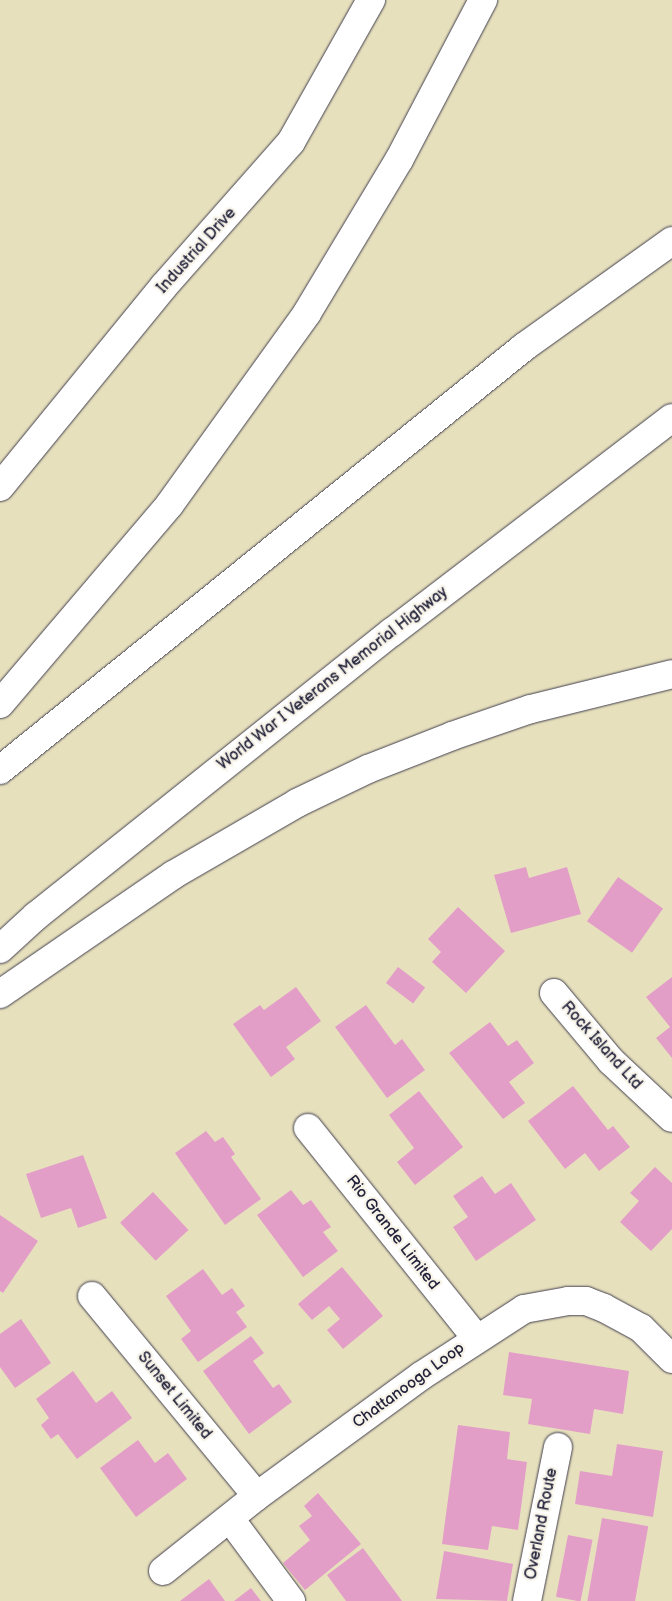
<!DOCTYPE html>
<style>
body{margin:0}
#map{position:relative;width:672px;height:1601px;overflow:hidden;background:#e7e0bd;font-family:"Balsamiq Sans",sans-serif}
div>[style]{position:absolute}
[style*='--x']{left:calc(var(--x)*1px);top:calc(var(--y)*1px);width:calc(var(--w)*1px);rotate:calc(var(--a)*1deg)}
.building>*{inset:0;background:#e39ec8;transform-origin:0 0}
.roads{filter:drop-shadow(0 0 1px #403e4e) drop-shadow(0 0 1px #403e4e)}
.street>*{height:28px;margin:-14px;padding:0 14px;transform-origin:14px;border-radius:14px;background:#fff}
.highway>*{height:28px;margin:-14px;padding:0 14px;transform-origin:14px;border-radius:14px;background:#fff}
span{translate:-50% -50%;white-space:nowrap;text-align:center;line-height:1.15;-webkit-text-stroke:4.5px #f7f3e8;paint-order:stroke}
.street-label{font-size:16px;color:#22223b}
</style>
<div id="map">
<div class="building">
<div style="clip-path:polygon(526px 867px,529px 878px,567px 867px,581px 914px,511px 933px,494px 875px)"></div>
<div style="left:618px;top:877px;width:55px;height:54px;rotate:35deg"></div>
<div style="clip-path:polygon(458px 907px,505px 951px,466px 993px,432px 962px,441px 952px,428px 939px)"></div>
<div style="left:398px;top:967px;width:34px;height:20px;rotate:37deg"></div>
<div style="clip-path:polygon(672px 977px,672px 1058px,656px 1038px,670px 1027px,646px 997px)"></div>
<div style="clip-path:polygon(296px 987px,321px 1021px,286px 1047px,295px 1059px,271px 1077px,233px 1024px,260px 1005px,264px 1010px)"></div>
<div style="clip-path:polygon(366px 1005px,395px 1045px,402px 1039px,425px 1070px,387px 1098px,335px 1027px)"></div>
<div style="clip-path:polygon(490px 1022px,508px 1046px,517px 1040px,534px 1063px,509px 1082px,525px 1103px,503px 1119px,449px 1053px)"></div>
<div style="clip-path:polygon(573px 1086px,608px 1130px,613px 1126px,630px 1147px,599px 1171px,585px 1153px,565px 1169px,528px 1121px)"></div>
<div style="clip-path:polygon(419px 1091px,463px 1147px,415px 1185px,397px 1162px,414px 1148px,389px 1115px)"></div>
<div style="clip-path:polygon(206px 1131px,215px 1142px,223px 1137px,235px 1154px,231px 1157px,261px 1199px,225px 1225px,175px 1153px)"></div>
<div style="clip-path:polygon(83px 1155px,107px 1218px,78px 1228px,71px 1208px,41px 1218px,26px 1174px)"></div>
<div style="clip-path:polygon(655px 1167px,672px 1183px,672px 1229px,651px 1251px,620px 1222px,639px 1201px,630px 1193px)"></div>
<div style="clip-path:polygon(482px 1176px,495px 1194px,511px 1183px,536px 1220px,476px 1261px,453px 1227px,468px 1217px,453px 1196px)"></div>
<div style="clip-path:polygon(291px 1190px,303px 1205px,311px 1200px,331px 1227px,323px 1232px,338px 1251px,303px 1277px,257px 1215px)"></div>
<div style="left:153px;top:1192px;width:52px;height:45px;rotate:47deg"></div>
<div style="clip-path:polygon(0 1215px,38px 1241px,3px 1293px,0 1291px)"></div>
<div style="clip-path:polygon(342px 1267px,383px 1316px,343px 1349px,327px 1330px,340px 1319px,329px 1306px,312px 1320px,298px 1304px)"></div>
<div style="clip-path:polygon(203px 1269px,222px 1295px,232px 1288px,245px 1306px,236px 1312px,247px 1327px,198px 1362px,181px 1339px,191px 1331px,166px 1296px)"></div>
<div style="clip-path:polygon(21px 1319px,51px 1363px,15px 1388px,0 1367px,0 1334px)"></div>
<div style="clip-path:polygon(251px 1336px,264px 1353px,253px 1361px,273px 1388px,279px 1384px,292px 1402px,249px 1434px,203px 1371px)"></div>
<div style="clip-path:polygon(509px 1352px,629px 1371px,623px 1414px,594px 1409px,590px 1434px,528px 1424px,532px 1399px,503px 1395px)"></div>
<div style="clip-path:polygon(73px 1371px,96px 1403px,112px 1391px,132px 1418px,77px 1459px,58px 1434px,51px 1439px,41px 1425px,49px 1418px,36px 1399px)"></div>
<div style="clip-path:polygon(458px 1425px,510px 1432px,507px 1459px,527px 1462px,518px 1530px,492px 1526px,488px 1550px,442px 1544px)"></div>
<div style="clip-path:polygon(138px 1440px,155px 1463px,168px 1453px,187px 1479px,136px 1517px,100px 1468px)"></div>
<div style="clip-path:polygon(617px 1444px,663px 1451px,653px 1517px,575px 1504px,580px 1471px,612px 1476px)"></div>
<div style="clip-path:polygon(318px 1493px,361px 1544px,305px 1590px,283px 1563px,310px 1540px,299px 1526px,312px 1516px,304px 1506px)"></div>
<div style="left:602px;top:1518px;width:47px;height:85px;rotate:10deg"></div>
<div style="left:568px;top:1535px;width:25px;height:63px;rotate:11deg"></div>
<div style="clip-path:polygon(363px 1548px,402px 1601px,346px 1601px,327px 1575px)"></div>
<div style="clip-path:polygon(444px 1551px,513px 1564px,507px 1601px,436px 1599px)"></div>
<div style="clip-path:polygon(209px 1579px,225px 1601px,180px 1601px)"></div>
<div style="clip-path:polygon(251px 1588px,261px 1601px,234px 1601px)"></div>
</div>
<div class="roads">
<div class="street">
<div style="--x:0;--y:487;--w:259;--a:-50.8"></div>
<div style="--x:164;--y:286;--w:192;--a:-48.6"></div>
<div style="--x:291;--y:142;--w:163;--a:-60.6"></div>
<div style="--x:554;--y:993;--w:89;--a:50"></div>
<div style="--x:611;--y:1061;--w:83;--a:43.1"></div>
<div style="--x:308;--y:1128;--w:269;--a:51.3"></div>
<div style="--x:92;--y:1296;--w:259;--a:50.5"></div>
<div style="--x:231;--y:1520;--w:101;--a:53.5"></div>
<div style="--x:163;--y:1571;--w:120;--a:-38.6"></div>
<div style="--x:257;--y:1496;--w:203;--a:-36.2"></div>
<div style="--x:421;--y:1376;--w:123;--a:-33"></div>
<div style="--x:524;--y:1309;--w:45;--a:-10.3"></div>
<div style="--x:568;--y:1301;--w:18;--a:0"></div>
<div style="--x:586;--y:1301;--w:19;--a:21"></div>
<div style="--x:604;--y:1308;--w:42;--a:28.4"></div>
<div style="--x:641;--y:1328;--w:44;--a:45"></div>
<div style="--x:527;--y:1601;--w:157;--a:-78.6"></div>
</div>
<div class="highway">
<div style="--x:0;--y:704;--w:262;--a:-49.6"></div>
<div style="--x:170;--y:504;--w:235;--a:-54.3"></div>
<div style="--x:307;--y:313;--w:179;--a:-59"></div>
<div style="--x:399;--y:160;--w:181;--a:-62.3"></div>
<div style="--x:0;--y:770;--w:673;--a:-38.91"></div>
<div style="--x:524;--y:347;--w:182;--a:-35.6"></div>
<div style="--x:0;--y:949;--w:49;--a:-42.5"></div>
<div style="--x:36;--y:916;--w:455;--a:-38.6"></div>
<div style="--x:392;--y:632;--w:352;--a:-37.4"></div>
<div style="--x:0;--y:994;--w:210;--a:-34.5"></div>
<div style="--x:173;--y:875;--w:143;--a:-30.1"></div>
<div style="--x:297;--y:803;--w:79;--a:-25.6"></div>
<div style="--x:368;--y:769;--w:90;--a:-21.4"></div>
<div style="--x:452;--y:736;--w:83;--a:-18.9"></div>
<div style="--x:531;--y:709;--w:145;--a:-13.9"></div>
</div>
</div>
<div class="street-label">
<span style="left:197px;top:251px;rotate:-48deg">Industrial Drive</span>
<span style="left:333px;top:679px;rotate:-38deg">World War I Veterans Memorial Highway</span>
<span style="left:601px;top:1046px;rotate:48deg">Rock Island Ltd</span>
<span style="left:392px;top:1233px;rotate:52deg">Rio Grande Limited</span>
<span style="left:409px;top:1386px;rotate:-36deg">Chattanooga Loop</span>
<span style="left:174px;top:1396px;rotate:51deg">Sunset Limited</span>
<span style="left:542px;top:1524px;rotate:-79deg">Overland Route</span>
</div>
</div>
